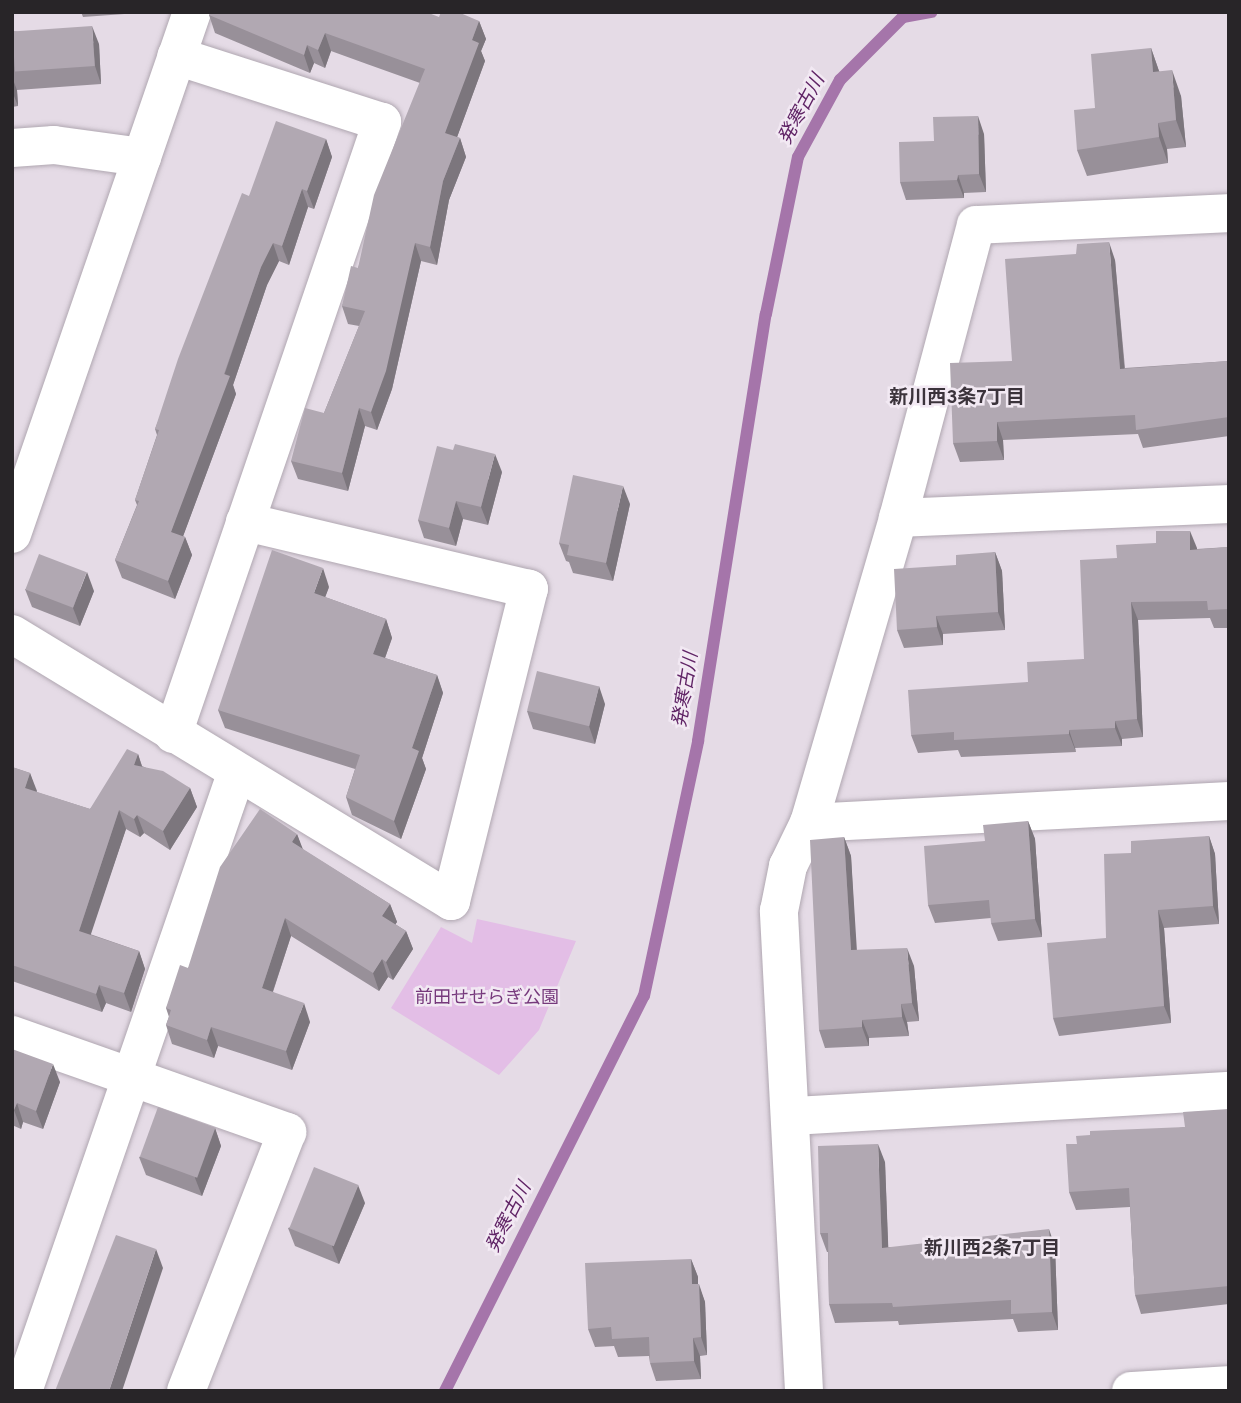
<!DOCTYPE html>
<meta charset="utf-8">
<style>
body{margin:0}
#map{position:relative;width:1241px;height:1403px;overflow:hidden;background:#e5dbe6;font-family:Overpass,"Noto Sans JP",sans-serif}
div>[style]{position:absolute}
[style*='--x']{left:calc(var(--x)*1px);top:calc(var(--y)*1px);width:calc(var(--w)*1px);rotate:calc(var(--a)*1deg)}
.green>*{inset:0;background:#e3bee6}
.stream>*{height:12px;margin:-6px;padding:0 6px;transform-origin:6px;border-radius:6px;background:#a575aa}
.roads{filter:drop-shadow(0 0 2px #b0a7b1) drop-shadow(0 0 2px #b0a7b1)}
.minor>*{height:38px;margin:-19px;padding:0 19px;transform-origin:19px;border-radius:19px;background:#fff}
.wall>*{inset:0;background:#989099}
.shaded-wall>*{inset:0;background:#7c767d}
.building>*{inset:0;background:#b1a8b2;transform-origin:0 0}
span{translate:-50% -50%;white-space:nowrap;text-align:center;line-height:1.15;-webkit-text-stroke:5px #f2e9f3;paint-order:stroke}
.park-label{font-size:18px;color:#76397c}
.water-label{font-size:19px;color:#602466;font-style:italic}
.neighbourhood-label{font-size:19px;color:#3b333b;font-weight:700}
.frame{position:absolute;inset:0;border:14px solid #282528;pointer-events:none}
</style>
<div id="map">
<div class="green">
<div style="clip-path:polygon(477px 919px,576px 941px,539px 1030px,499px 1075px,391px 1008px,441px 927px,472px 943px)"></div>
</div>
<div class="stream">
<div style="--x:445;--y:1391;--w:442;--a:-63.3"></div>
<div style="--x:644;--y:996;--w:261;--a:-78"></div>
<div style="--x:698;--y:741;--w:432;--a:-81"></div>
<div style="--x:766;--y:314;--w:160;--a:-78.5"></div>
<div style="--x:798;--y:157;--w:88;--a:-61.4"></div>
<div style="--x:840;--y:80;--w:89;--a:-45"></div>
<div style="--x:903;--y:17;--w:29;--a:-10"></div>
</div>
<div class="roads">
<div class="minor">
<div style="--x:12;--y:148;--w:42;--a:-4.1"></div>
<div style="--x:54;--y:145;--w:89;--a:7.8"></div>
<div style="--x:898;--y:518;--w:331;--a:-2.4"></div>
<div style="--x:12;--y:534;--w:552;--a:-70.97"></div>
<div style="--x:12;--y:634;--w:514;--a:31.31"></div>
<div style="--x:451;--y:901;--w:322;--a:-76"></div>
<div style="--x:529;--y:589;--w:292;--a:-166.7"></div>
<div style="--x:173;--y:734;--w:647;--a:-71.14"></div>
<div style="--x:382;--y:122;--w:216;--a:-162.2"></div>
<div style="--x:809;--y:823;--w:421;--a:-3"></div>
<div style="--x:12;--y:1035;--w:292;--a:19.4"></div>
<div style="--x:287;--y:1132;--w:278;--a:111.3"></div>
<div style="--x:793;--y:1116;--w:437;--a:-3.3"></div>
<div style="--x:23;--y:1391;--w:653;--a:-70.95"></div>
<div style="--x:804;--y:1391;--w:481;--a:-93"></div>
<div style="--x:779;--y:911;--w:46;--a:-78.7"></div>
<div style="--x:788;--y:866;--w:48;--a:-64"></div>
<div style="--x:809;--y:823;--w:318;--a:-73.7"></div>
<div style="--x:898;--y:518;--w:303;--a:-75.1"></div>
<div style="--x:976;--y:225;--w:253;--a:-2.7"></div>
<div style="--x:1131;--y:1391;--w:98;--a:-3.5"></div>
</div>
</div>
<div class="wall">
<div style="clip-path:polygon(81px 12px,138px 12px,138px 13px,83px 17px)"></div>
<div style="clip-path:polygon(209px 15px,439px 17px,479px 21px,486px 39px,481px 51px,485px 61px,457px 137px,460px 138px,466px 157px,449px 200px,437px 265px,421px 261px,392px 389px,377px 430px,365px 426px,348px 491px,298px 479px,291px 461px,324px 413px,359px 326px,348px 324px,342px 306px,358px 268px,420px 83px,331px 51px,325px 68px,314px 63px,310px 73px,215px 33px)"></div>
<div style="clip-path:polygon(12px 31px,99px 44px,101px 84px,17px 90px,18px 106px,12px 107px)"></div>
<div style="clip-path:polygon(1151px 48px,1159px 71px,1181px 96px,1186px 147px,1167px 149px,1168px 163px,1087px 176px,1077px 150px,1095px 108px)"></div>
<div style="clip-path:polygon(984px 134px,986px 192px,964px 193px,964px 198px,906px 200px,900px 182px,934px 141px)"></div>
<div style="clip-path:polygon(326px 139px,332px 157px,314px 209px,308px 207px,289px 265px,279px 261px,267px 285px,233px 385px,236px 394px,183px 536px,185px 537px,192px 555px,175px 599px,122px 578px,115px 560px,137px 505px,135px 500px,157px 435px,155px 429px,249px 196px)"></div>
<div style="clip-path:polygon(1115px 260px,1125px 368px,1229px 361px,1229px 436px,1143px 448px,1138px 434px,1003px 440px,1004px 460px,960px 462px,953px 443px,1012px 361px)"></div>
<div style="clip-path:polygon(502px 472px,488px 525px,463px 519px,456px 546px,424px 538px,418px 520px)"></div>
<div style="clip-path:polygon(630px 504px,613px 581px,573px 573px,569px 562px,566px 561px,559px 543px)"></div>
<div style="clip-path:polygon(1229px 547px,1229px 628px,1214px 628px,1210px 618px,1138px 620px,1143px 737px,1122px 739px,1122px 746px,1075px 748px,1076px 752px,961px 757px,958px 750px,918px 753px,911px 735px,1028px 682px,1084px 659px,1117px 558px,1197px 549px)"></div>
<div style="clip-path:polygon(995px 552px,1002px 571px,1005px 630px,943px 634px,943px 645px,904px 648px,897px 630px,956px 565px)"></div>
<div style="clip-path:polygon(329px 587px,325px 597px,386px 619px,392px 638px,385px 658px,437px 675px,443px 693px,422px 758px,426px 769px,401px 839px,352px 815px,346px 797px,355px 769px,225px 728px,218px 710px)"></div>
<div style="clip-path:polygon(25px 589px,94px 591px,80px 626px,32px 607px)"></div>
<div style="clip-path:polygon(605px 704px,595px 744px,533px 729px,527px 711px)"></div>
<div style="clip-path:polygon(138px 754px,142px 766px,190px 788px,197px 807px,170px 850px,144px 833px,140px 837px,126px 829px,90px 934px,139px 951px,145px 969px,131px 1012px,106px 1003px,102px 1012px,12px 981px,12px 767px,30px 773px,36px 792px,90px 809px)"></div>
<div style="clip-path:polygon(1028px 821px,1035px 839px,1042px 937px,998px 941px,991px 923px,991px 918px,935px 923px,928px 905px,985px 841px)"></div>
<div style="clip-path:polygon(297px 834px,302px 849px,390px 904px,397px 922px,395px 924px,406px 931px,413px 949px,393px 980px,388px 977px,379px 991px,291px 936px,273px 992px,310px 1022px,292px 1070px,218px 1046px,214px 1058px,172px 1044px,166px 1025px,169px 1017px,166px 1008px,188px 968px)"></div>
<div style="clip-path:polygon(1209px 836px,1215px 854px,1219px 924px,1164px 928px,1171px 1023px,1059px 1036px,1053px 1018px,1106px 938px,1131px 853px)"></div>
<div style="clip-path:polygon(844px 837px,851px 856px,856px 950px,914px 966px,919px 1021px,907px 1022px,909px 1036px,869px 1038px,869px 1046px,825px 1048px,819px 1030px)"></div>
<div style="clip-path:polygon(12px 1049px,60px 1082px,43px 1129px,23px 1122px,21px 1129px,12px 1125px)"></div>
<div style="clip-path:polygon(1229px 1109px,1229px 1304px,1141px 1314px,1135px 1295px,1130px 1207px,1076px 1210px,1069px 1192px,1077px 1144px,1185px 1127px)"></div>
<div style="clip-path:polygon(215px 1128px,221px 1146px,202px 1196px,146px 1175px,139px 1157px)"></div>
<div style="clip-path:polygon(885px 1162px,888px 1247px,1055px 1247px,1058px 1330px,1018px 1332px,1013px 1319px,899px 1325px,898px 1321px,835px 1323px,829px 1304px,828px 1252px,827px 1252px,820px 1233px)"></div>
<div style="clip-path:polygon(365px 1203px,339px 1264px,295px 1246px,288px 1228px)"></div>
<div style="clip-path:polygon(691px 1259px,698px 1277px,698px 1284px,705px 1302px,707px 1355px,700px 1356px,701px 1379px,656px 1381px,650px 1363px,649px 1356px,618px 1357px,614px 1346px,595px 1347px,588px 1329px)"></div>
</div>
<div class="shaded-wall">
<div style="clip-path:polygon(479px 21px,486px 39px,481px 51px,485px 61px,452px 151px,445px 133px,472px 40px)"></div>
<div style="clip-path:polygon(92px 26px,99px 44px,101px 84px,95px 66px)"></div>
<div style="clip-path:polygon(325px 33px,331px 51px,325px 68px,318px 50px)"></div>
<div style="clip-path:polygon(307px 45px,314px 63px,310px 73px,304px 55px)"></div>
<div style="clip-path:polygon(1151px 48px,1160px 74px,1153px 72px)"></div>
<div style="clip-path:polygon(1172px 70px,1181px 96px,1186px 147px,1176px 120px)"></div>
<div style="clip-path:polygon(12px 77px,17px 90px,18px 106px,12px 91px)"></div>
<div style="clip-path:polygon(978px 116px,984px 134px,986px 192px,979px 174px)"></div>
<div style="clip-path:polygon(1158px 123px,1167px 149px,1168px 163px,1159px 137px)"></div>
<div style="clip-path:polygon(460px 138px,466px 157px,449px 200px,437px 265px,430px 247px,443px 181px)"></div>
<div style="clip-path:polygon(326px 139px,332px 157px,314px 209px,307px 191px)"></div>
<div style="clip-path:polygon(958px 175px,964px 193px,964px 198px,957px 180px)"></div>
<div style="clip-path:polygon(302px 189px,308px 207px,289px 265px,282px 246px)"></div>
<div style="clip-path:polygon(1109px 242px,1115px 260px,1126px 387px,1120px 369px)"></div>
<div style="clip-path:polygon(273px 243px,279px 261px,267px 285px,233px 385px,236px 394px,178px 550px,171px 532px,261px 267px)"></div>
<div style="clip-path:polygon(415px 243px,421px 261px,392px 389px,377px 430px,371px 412px)"></div>
<div style="clip-path:polygon(359px 408px,365px 426px,348px 491px,342px 473px)"></div>
<div style="clip-path:polygon(997px 422px,1003px 440px,1004px 460px,997px 441px)"></div>
<div style="clip-path:polygon(495px 454px,502px 472px,488px 525px,481px 507px)"></div>
<div style="clip-path:polygon(623px 486px,630px 504px,613px 581px,606px 563px)"></div>
<div style="clip-path:polygon(456px 501px,463px 519px,456px 546px,449px 528px)"></div>
<div style="clip-path:polygon(1190px 531px,1197px 548px,1197px 567px,1190px 550px)"></div>
<div style="clip-path:polygon(185px 537px,192px 555px,175px 599px,168px 581px)"></div>
<div style="clip-path:polygon(995px 552px,1002px 571px,1005px 630px,998px 612px)"></div>
<div style="clip-path:polygon(323px 568px,329px 587px,320px 611px,314px 593px)"></div>
<div style="clip-path:polygon(87px 572px,94px 591px,80px 626px,73px 608px)"></div>
<div style="clip-path:polygon(1131px 602px,1138px 620px,1143px 737px,1137px 719px)"></div>
<div style="clip-path:polygon(936px 616px,943px 634px,943px 645px,937px 627px)"></div>
<div style="clip-path:polygon(386px 619px,392px 638px,380px 672px,373px 654px)"></div>
<div style="clip-path:polygon(437px 675px,443px 693px,422px 758px,426px 769px,401px 839px,394px 821px,412px 748px)"></div>
<div style="clip-path:polygon(599px 686px,605px 704px,595px 744px,589px 726px)"></div>
<div style="clip-path:polygon(1115px 721px,1122px 739px,1122px 746px,1115px 728px)"></div>
<div style="clip-path:polygon(1069px 730px,1075px 748px,1076px 752px,1069px 734px)"></div>
<div style="clip-path:polygon(138px 754px,144px 773px,134px 765px)"></div>
<div style="clip-path:polygon(30px 773px,37px 791px,31px 806px,25px 788px)"></div>
<div style="clip-path:polygon(190px 788px,197px 807px,170px 850px,163px 831px)"></div>
<div style="clip-path:polygon(119px 810px,126px 829px,86px 949px,79px 931px)"></div>
<div style="clip-path:polygon(137px 815px,144px 833px,140px 837px,134px 819px)"></div>
<div style="clip-path:polygon(1028px 821px,1035px 839px,1042px 937px,1035px 919px)"></div>
<div style="clip-path:polygon(297px 834px,304px 852px,292px 842px)"></div>
<div style="clip-path:polygon(1209px 836px,1215px 854px,1219px 924px,1213px 906px)"></div>
<div style="clip-path:polygon(844px 837px,851px 856px,858px 968px,851px 950px)"></div>
<div style="clip-path:polygon(390px 904px,397px 922px,389px 934px,382px 916px)"></div>
<div style="clip-path:polygon(1158px 910px,1164px 928px,1171px 1023px,1164px 1006px)"></div>
<div style="clip-path:polygon(285px 918px,291px 936px,268px 1006px,262px 988px)"></div>
<div style="clip-path:polygon(406px 931px,413px 949px,393px 980px,386px 962px)"></div>
<div style="clip-path:polygon(907px 948px,914px 966px,919px 1021px,912px 1003px)"></div>
<div style="clip-path:polygon(139px 951px,145px 969px,131px 1012px,124px 993px)"></div>
<div style="clip-path:polygon(382px 959px,388px 977px,379px 991px,373px 973px)"></div>
<div style="clip-path:polygon(99px 985px,106px 1003px,102px 1012px,96px 994px)"></div>
<div style="clip-path:polygon(304px 1003px,310px 1022px,292px 1070px,286px 1051px)"></div>
<div style="clip-path:polygon(901px 1004px,907px 1022px,909px 1036px,902px 1017px)"></div>
<div style="clip-path:polygon(862px 1020px,869px 1038px,869px 1046px,862px 1027px)"></div>
<div style="clip-path:polygon(211px 1027px,218px 1046px,214px 1058px,207px 1040px)"></div>
<div style="clip-path:polygon(53px 1064px,60px 1082px,43px 1129px,36px 1111px)"></div>
<div style="clip-path:polygon(17px 1103px,23px 1122px,21px 1129px,14px 1110px)"></div>
<div style="clip-path:polygon(215px 1128px,221px 1146px,202px 1196px,195px 1178px)"></div>
<div style="clip-path:polygon(878px 1144px,885px 1162px,889px 1266px,882px 1248px)"></div>
<div style="clip-path:polygon(358px 1185px,365px 1203px,339px 1264px,332px 1246px)"></div>
<div style="clip-path:polygon(1049px 1229px,1055px 1247px,1058px 1330px,1052px 1312px)"></div>
<div style="clip-path:polygon(156px 1249px,163px 1268px,122px 1391px,109px 1391px)"></div>
<div style="clip-path:polygon(691px 1259px,698px 1277px,698px 1302px,692px 1284px)"></div>
<div style="clip-path:polygon(699px 1284px,705px 1302px,707px 1355px,701px 1337px)"></div>
<div style="clip-path:polygon(693px 1338px,700px 1356px,701px 1379px,694px 1361px)"></div>
</div>
<div class="building">
<div style="clip-path:polygon(210px 12px,426px 12px,439px 17px,441px 12px,458px 12px,479px 21px,472px 40px,479px 43px,445px 133px,460px 138px,443px 181px,430px 247px,415px 243px,386px 371px,371px 412px,359px 408px,342px 473px,291px 461px,305px 408px,324px 413px,365px 311px,342px 306px,351px 266px,358px 268px,374px 195px,425px 69px,325px 33px,318px 50px,307px 45px,304px 55px,209px 15px)"></div>
<div style="left:92px;top:26px;width:40px;height:80px;rotate:86deg"></div>
<div style="clip-path:polygon(1151px 48px,1153px 72px,1172px 70px,1176px 120px,1158px 123px,1159px 137px,1077px 150px,1074px 110px,1095px 108px,1091px 54px)"></div>
<div style="clip-path:polygon(978px 116px,979px 174px,958px 175px,957px 180px,900px 182px,899px 142px,934px 141px,933px 117px)"></div>
<div style="clip-path:polygon(276px 121px,326px 139px,307px 191px,302px 189px,282px 246px,273px 243px,261px 267px,224px 374px,230px 376px,171px 532px,185px 537px,168px 581px,115px 560px,139px 501px,135px 500px,159px 430px,155px 429px,178px 359px,242px 193px,249px 196px)"></div>
<div style="clip-path:polygon(1109px 242px,1120px 369px,1229px 361px,1229px 417px,1136px 430px,1135px 415px,997px 422px,997px 441px,953px 443px,950px 363px,1012px 361px,1005px 259px,1076px 254px,1077px 244px)"></div>
<div style="clip-path:polygon(455px 444px,495px 454px,481px 507px,456px 501px,449px 528px,418px 520px,437px 446px,453px 450px)"></div>
<div style="clip-path:polygon(573px 475px,623px 486px,606px 563px,567px 555px,569px 545px,559px 543px)"></div>
<div style="clip-path:polygon(1156px 531px,1190px 531px,1190px 550px,1229px 547px,1229px 609px,1208px 610px,1207px 601px,1131px 602px,1137px 719px,1115px 721px,1115px 728px,1069px 730px,1069px 734px,954px 740px,954px 732px,911px 735px,908px 690px,1028px 682px,1027px 662px,1084px 659px,1080px 560px,1117px 558px,1116px 545px,1156px 543px)"></div>
<div style="clip-path:polygon(272px 550px,323px 568px,314px 593px,386px 619px,373px 654px,437px 675px,412px 748px,419px 751px,394px 821px,346px 797px,360px 755px,218px 710px)"></div>
<div style="clip-path:polygon(995px 552px,998px 612px,936px 616px,937px 627px,897px 630px,894px 569px,956px 565px,956px 555px)"></div>
<div style="left:39px;top:554px;width:51px;height:38px;rotate:21deg"></div>
<div style="left:537px;top:671px;width:64px;height:41px;rotate:14deg"></div>
<div style="clip-path:polygon(127px 749px,138px 754px,134px 765px,163px 771px,190px 788px,163px 831px,137px 815px,134px 819px,119px 810px,79px 931px,139px 951px,124px 993px,99px 985px,96px 994px,12px 965px,12px 767px,30px 773px,25px 788px,90px 809px)"></div>
<div style="clip-path:polygon(260px 809px,297px 834px,292px 842px,390px 904px,382px 916px,406px 931px,386px 962px,382px 959px,373px 973px,285px 918px,262px 988px,304px 1003px,286px 1051px,211px 1027px,207px 1040px,166px 1025px,171px 1010px,166px 1008px,180px 965px,188px 968px,220px 867px)"></div>
<div style="clip-path:polygon(1028px 821px,1035px 919px,991px 923px,989px 900px,928px 905px,924px 846px,985px 841px,983px 825px)"></div>
<div style="clip-path:polygon(1209px 836px,1213px 906px,1158px 910px,1164px 1006px,1053px 1018px,1047px 943px,1106px 938px,1104px 854px,1131px 853px,1131px 841px)"></div>
<div style="clip-path:polygon(844px 837px,851px 950px,907px 948px,912px 1003px,901px 1004px,902px 1017px,862px 1020px,862px 1027px,819px 1030px,810px 840px)"></div>
<div style="clip-path:polygon(12px 1049px,53px 1064px,36px 1111px,17px 1103px,14px 1110px,12px 1110px)"></div>
<div style="left:158px;top:1107px;width:61px;height:53px;rotate:20deg"></div>
<div style="clip-path:polygon(1229px 1109px,1229px 1286px,1135px 1295px,1129px 1188px,1069px 1192px,1066px 1144px,1077px 1144px,1076px 1136px,1090px 1135px,1090px 1131px,1185px 1127px,1183px 1112px)"></div>
<div style="clip-path:polygon(878px 1144px,882px 1248px,1049px 1229px,1052px 1312px,1011px 1314px,1011px 1300px,893px 1307px,892px 1303px,829px 1304px,828px 1233px,820px 1233px,818px 1146px)"></div>
<div style="left:314px;top:1167px;width:48px;height:66px;rotate:22deg"></div>
<div style="clip-path:polygon(116px 1235px,156px 1249px,109px 1391px,55px 1391px)"></div>
<div style="clip-path:polygon(691px 1259px,692px 1284px,699px 1284px,701px 1337px,693px 1338px,694px 1361px,650px 1363px,649px 1337px,612px 1339px,611px 1327px,588px 1329px,585px 1263px)"></div>
</div>
<div class="park-label">
<span style="left:487px;top:999px">前田せせらぎ公園</span>
</div>
<div class="water-label">
<span style="left:803px;top:110px;rotate:-62deg">発寒古川</span>
<span style="left:687px;top:690px;rotate:-81deg">発寒古川</span>
<span style="left:510px;top:1218px;rotate:-63deg">発寒古川</span>
</div>
<div class="neighbourhood-label">
<span style="left:957px;top:399px">新川西3条7丁目</span>
<span style="left:992px;top:1250px">新川西2条7丁目</span>
</div>
<div class="frame"></div>
</div>
